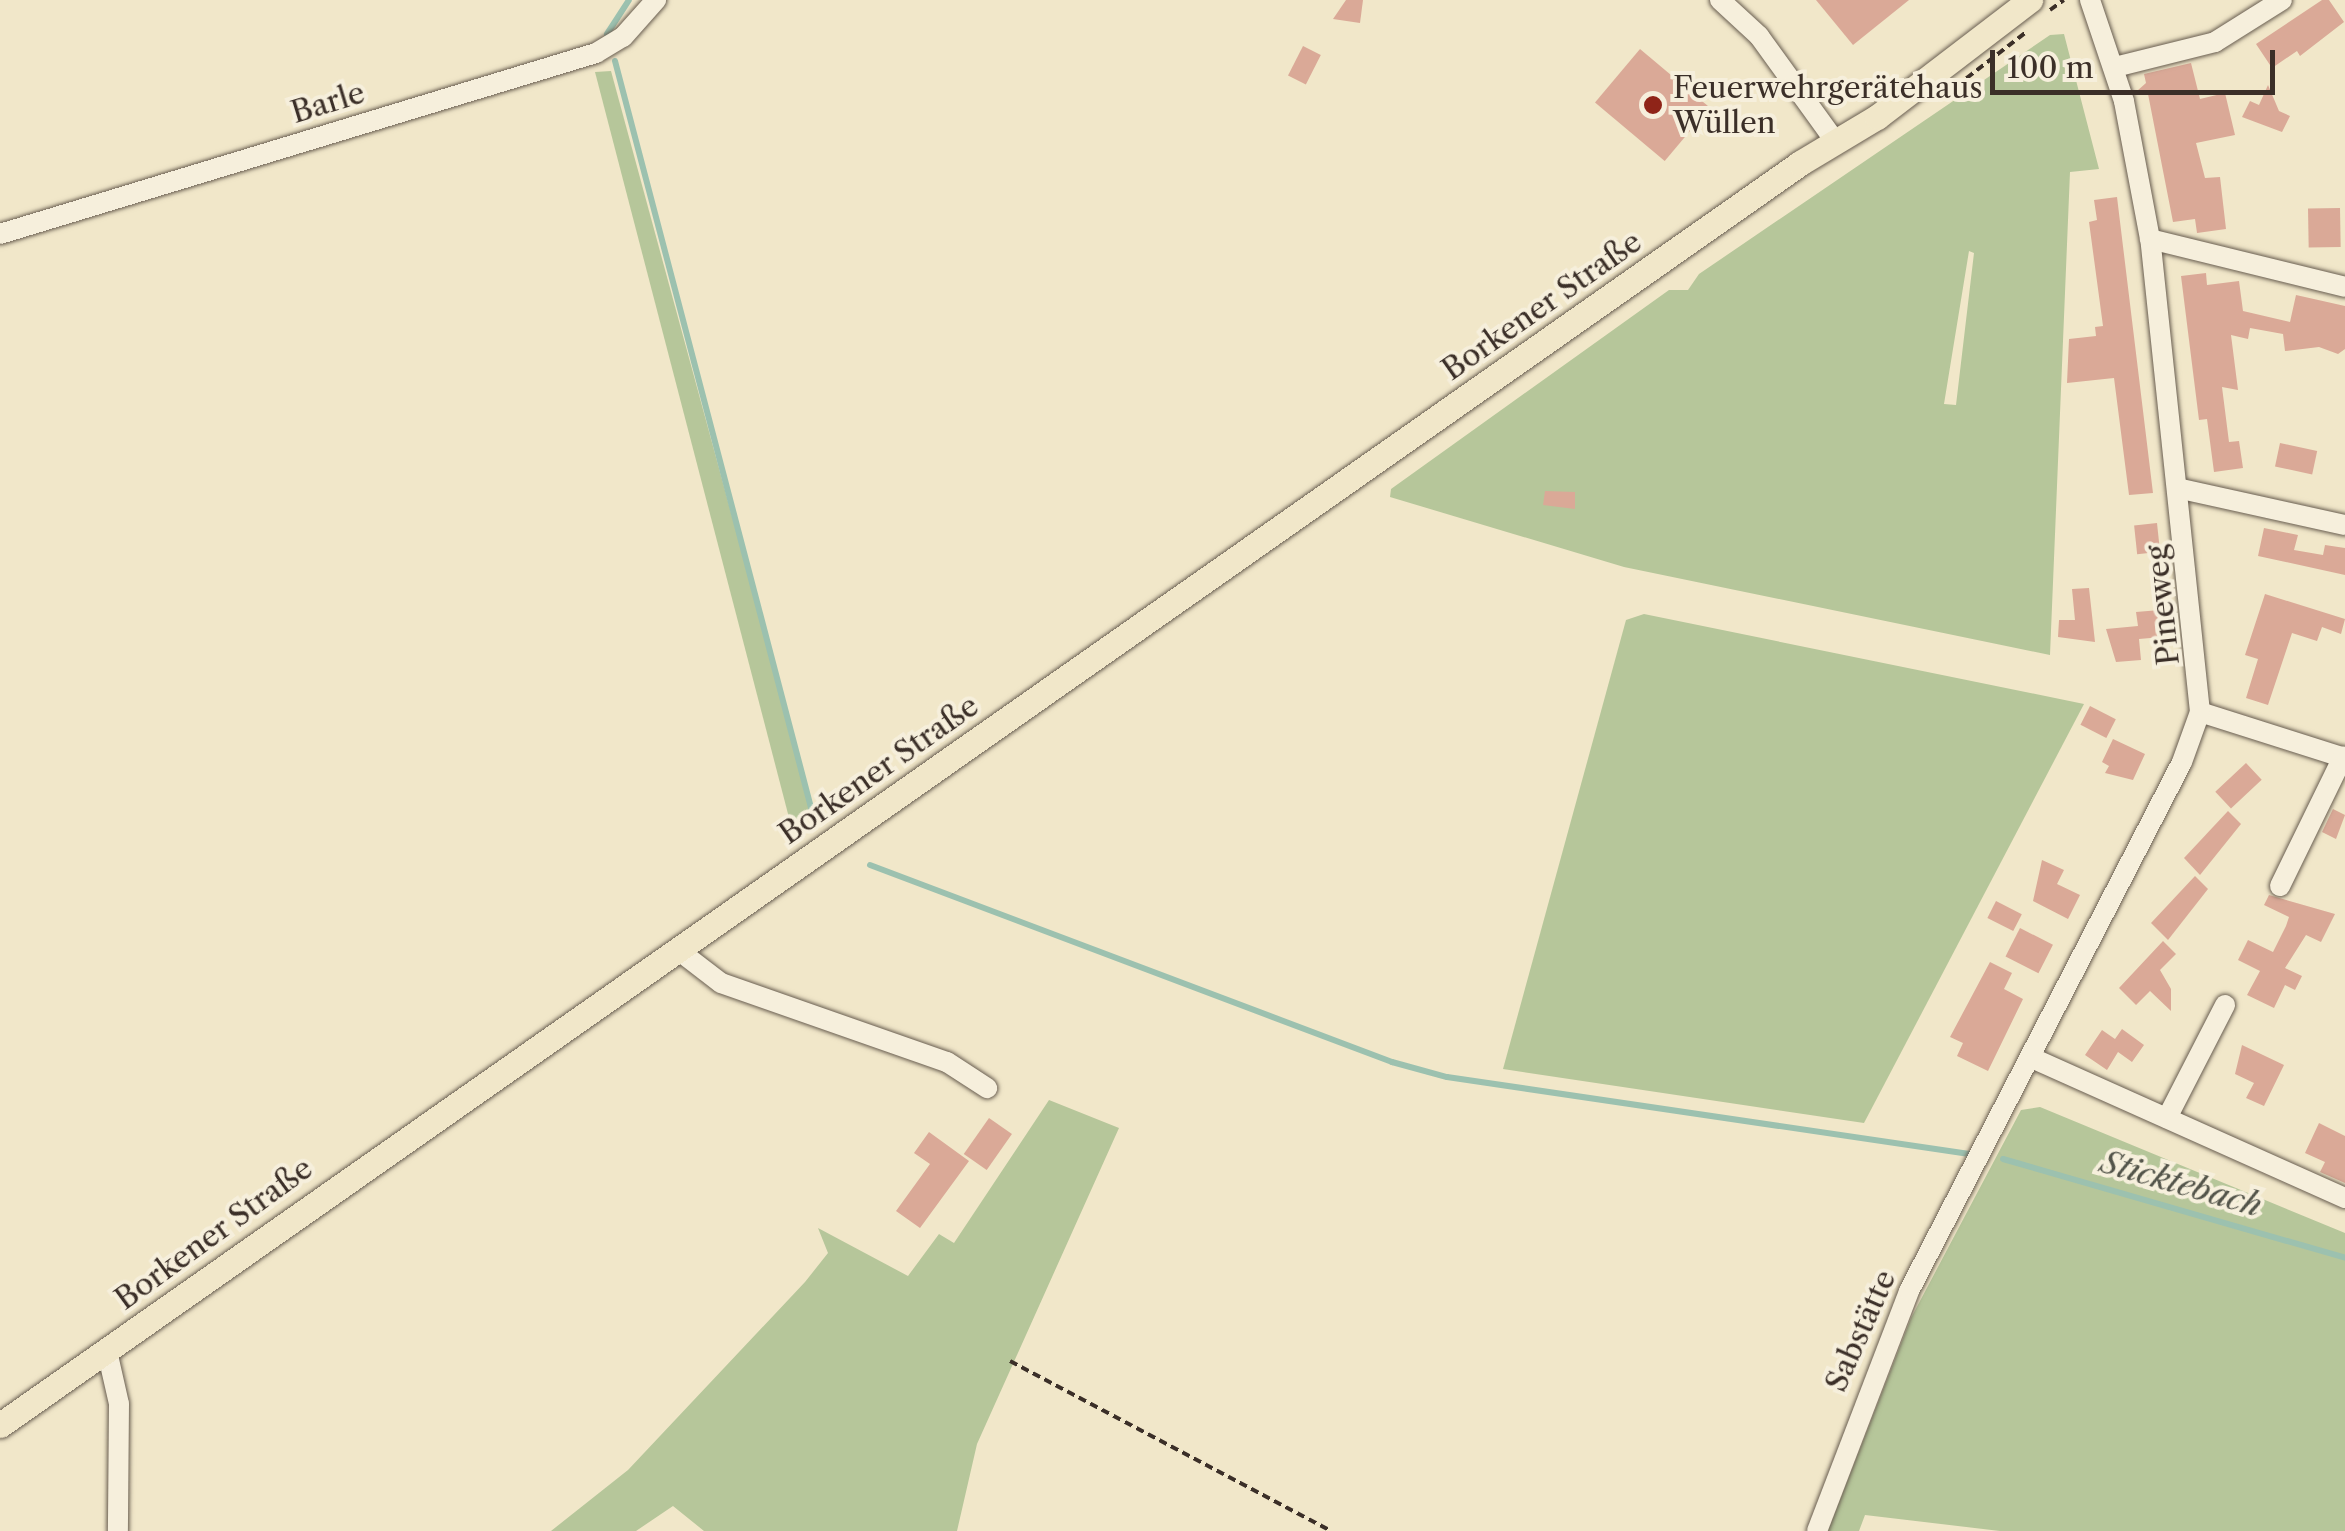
<!DOCTYPE html>
<meta charset="utf-8">
<style>
body{margin:0}
#map{position:relative;width:2345px;height:1531px;overflow:hidden;background:#f1e7c9;font-family:"Libre Caslon Text",serif}
div>[style]{position:absolute}
[style*='--x']{left:calc(var(--x)*1px);top:calc(var(--y)*1px);width:calc(var(--w)*1px);rotate:calc(var(--a)*1deg)}
.green>*{inset:0;background:#b6c69a}
.stream>*{height:6px;margin:-3px;padding:0 3px;transform-origin:3px;border-radius:3px;background:#9cc1af}
.building>*{inset:0;background:#daa997;transform-origin:0 0}
.path>*{height:4px;margin-top:-2px;transform-origin:0;background:repeating-linear-gradient(90deg,#3b2f28 0 8px,transparent 0 13px)}
.roads{filter:drop-shadow(0 0 2px #685d50) drop-shadow(0 0 2px #685d50)}
.minor>*{height:20px;margin:-10px;padding:0 10px;transform-origin:10px;border-radius:10px;background:#f6efdc}
.major>*{height:25px;margin:-12.5px;padding:0 12.5px;transform-origin:12.5px;border-radius:12.5px;background:#f1e7c9}
.dots>*{width:28px;height:28px;translate:-50% -50%;box-sizing:border-box;border:5px solid #f6efdc;border-radius:50%}
span{translate:-50% -50%;white-space:nowrap;text-align:center;line-height:1.15;-webkit-text-stroke:8px #f6efdc;paint-order:stroke}
.poi-label{font-size:30px;color:#3b2f28}
.left{translate:0 -50%;text-align:left}
.street-label{font-size:30px;color:#3b2f28}
.water-label{font-size:32px;color:#53544a;font-style:italic}
.scale{position:absolute;left:1990px;top:50px;width:285px;height:45px;box-sizing:border-box;border:5px solid #3b2f28;border-top:0;padding-left:12px;font-size:30px;line-height:35px;white-space:nowrap;color:#3b2f28;-webkit-text-stroke:8px #f6efdc;paint-order:stroke}
</style>
<div id="map">
<div class="green">
<div style="clip-path:polygon(evenodd,2064px 34px,2099px 169px,2070px 172px,2050px 655px,1624px 567px,1390px 497px,1391px 489px,1669px 290px,1688px 290px,1699px 274px,2050px 35px,2064px 34px,1969px 251px,1974px 253px,1956px 405px,1944px 404px,1969px 251px)"></div>
<div style="clip-path:polygon(611px 71px,813px 814px,793px 833px,595px 72px)"></div>
<div style="clip-path:polygon(1644px 614px,2084px 704px,1864px 1123px,1503px 1069px,1626px 620px)"></div>
<div style="clip-path:polygon(1049px 1100px,1119px 1128px,977px 1444px,957px 1531px,704px 1531px,673px 1506px,636px 1531px,551px 1531px,628px 1470px,805px 1282px,828px 1253px,818px 1228px,908px 1276px,939px 1234px,954px 1243px)"></div>
<div style="clip-path:polygon(2040px 1107px,2345px 1233px,2345px 1531px,2000px 1531px,1865px 1515px,1859px 1531px,1828px 1531px,1911px 1318px,2021px 1110px)"></div>
</div>
<div class="stream">
<div style="--x:607;--y:34;--w:40;--a:-57.1"></div>
<div style="--x:615;--y:61;--w:780;--a:75.29"></div>
<div style="--x:870;--y:865;--w:558;--a:20.68"></div>
<div style="--x:1392;--y:1062;--w:57;--a:15.3"></div>
<div style="--x:1447;--y:1077;--w:528;--a:8.39"></div>
<div style="--x:2003;--y:1159;--w:356;--a:16.1"></div>
</div>
<div class="building">
<div style="clip-path:polygon(1346px 0,1363px 0,1360px 23px,1333px 19px)"></div>
<div style="clip-path:polygon(1816px 0,1909px 0,1853px 45px)"></div>
<div style="clip-path:polygon(2322px 0,2329px 0,2344px 22px,2300px 56px,2297px 51px,2272px 68px,2256px 44px)"></div>
<div style="left:1303px;top:46px;width:20px;height:33px;rotate:27deg"></div>
<div style="left:1640px;top:49px;width:91px;height:70px;rotate:40deg"></div>
<div style="clip-path:polygon(2191px 63px,2200px 99px,2225px 93px,2235px 135px,2196px 143px,2205px 178px,2220px 177px,2226px 229px,2197px 233px,2195px 219px,2173px 222px,2148px 94px,2137px 91px,2146px 83px,2144px 74px)"></div>
<div style="clip-path:polygon(2268px 85px,2279px 111px,2290px 116px,2282px 132px,2242px 117px,2250px 101px,2259px 105px)"></div>
<div style="clip-path:polygon(2117px 197px,2153px 493px,2129px 495px,2114px 378px,2067px 383px,2069px 339px,2096px 336px,2095px 327px,2103px 326px,2089px 222px,2097px 220px,2094px 200px)"></div>
<div style="left:2340px;top:208px;width:39px;height:32px;rotate:89deg"></div>
<div style="clip-path:polygon(2206px 273px,2207px 285px,2239px 281px,2243px 311px,2290px 322px,2296px 295px,2345px 306px,2345px 349px,2338px 354px,2319px 347px,2285px 351px,2283px 334px,2250px 328px,2248px 339px,2231px 335px,2238px 390px,2222px 387px,2229px 442px,2239px 441px,2243px 468px,2214px 472px,2207px 419px,2199px 420px,2181px 276px)"></div>
<div style="left:2280px;top:443px;width:38px;height:24px;rotate:12deg"></div>
<div style="clip-path:polygon(1545px 491px,1575px 492px,1575px 509px,1543px 505px)"></div>
<div style="left:2157px;top:523px;width:29px;height:23px;rotate:84deg"></div>
<div style="clip-path:polygon(2264px 528px,2298px 535px,2294px 550px,2323px 555px,2325px 545px,2345px 548px,2345px 575px,2258px 556px)"></div>
<div style="clip-path:polygon(2089px 588px,2095px 642px,2058px 637px,2059px 620px,2075px 620px,2072px 589px)"></div>
<div style="clip-path:polygon(2265px 594px,2345px 619px,2341px 634px,2322px 627px,2317px 641px,2292px 633px,2268px 705px,2246px 698px,2258px 659px,2245px 655px)"></div>
<div style="clip-path:polygon(2160px 610px,2162px 637px,2139px 639px,2141px 660px,2116px 662px,2106px 629px,2138px 626px,2136px 612px)"></div>
<div style="left:2090px;top:706px;width:29px;height:21px;rotate:27deg"></div>
<div style="clip-path:polygon(2113px 739px,2145px 754px,2133px 780px,2105px 773px,2109px 766px,2102px 762px)"></div>
<div style="left:2246px;top:763px;width:23px;height:42px;rotate:47deg"></div>
<div style="clip-path:polygon(2333px 809px,2345px 815px,2336px 839px,2322px 832px)"></div>
<div style="clip-path:polygon(2228px 811px,2241px 824px,2200px 875px,2184px 858px)"></div>
<div style="clip-path:polygon(2042px 860px,2064px 870px,2057px 884px,2080px 895px,2068px 919px,2033px 901px)"></div>
<div style="clip-path:polygon(2195px 876px,2208px 889px,2168px 940px,2151px 923px)"></div>
<div style="clip-path:polygon(2269px 895px,2335px 914px,2321px 942px,2306px 935px,2285px 968px,2302px 976px,2295px 990px,2285px 985px,2274px 1008px,2247px 995px,2260px 971px,2238px 960px,2248px 940px,2273px 952px,2286px 926px,2289px 917px,2264px 905px)"></div>
<div style="left:1996px;top:901px;width:29px;height:19px;rotate:27deg"></div>
<div style="left:2020px;top:928px;width:37px;height:32px;rotate:27deg"></div>
<div style="clip-path:polygon(2163px 941px,2176px 954px,2160px 970px,2171px 989px,2171px 1011px,2150px 991px,2136px 1005px,2119px 988px)"></div>
<div style="clip-path:polygon(1990px 962px,2012px 973px,2004px 989px,2023px 999px,1988px 1071px,1957px 1056px,1963px 1043px,1950px 1037px)"></div>
<div style="clip-path:polygon(2122px 1029px,2144px 1045px,2132px 1062px,2118px 1052px,2107px 1070px,2085px 1055px,2102px 1030px,2115px 1039px)"></div>
<div style="clip-path:polygon(2242px 1045px,2284px 1065px,2264px 1106px,2246px 1098px,2254px 1083px,2235px 1074px)"></div>
<div style="left:989px;top:1118px;width:28px;height:44px;rotate:35deg"></div>
<div style="clip-path:polygon(2319px 1123px,2345px 1136px,2345px 1183px,2320px 1172px,2325px 1162px,2305px 1153px)"></div>
<div style="clip-path:polygon(929px 1132px,969px 1161px,920px 1228px,896px 1211px,930px 1164px,914px 1153px)"></div>
</div>
<div class="path">
<div style="--x:2050;--y:10;--w:17;--a:-36"></div>
<div style="--x:1946;--y:94;--w:100;--a:-37.7"></div>
<div style="--x:1010;--y:1361;--w:363;--a:27.9"></div>
</div>
<div class="roads">
<div class="minor">
<div style="--x:1720;--y:0;--w:53;--a:42.7"></div>
<div style="--x:1759;--y:36;--w:130;--a:54.1"></div>
<div style="--x:2115;--y:67;--w:103;--a:-14"></div>
<div style="--x:2215;--y:42;--w:79;--a:-32.1"></div>
<div style="--x:0;--y:234;--w:623;--a:-16.89"></div>
<div style="--x:596;--y:53;--w:31;--a:-31"></div>
<div style="--x:623;--y:37;--w:50;--a:-48.3"></div>
<div style="--x:2150;--y:239;--w:201;--a:13.8"></div>
<div style="--x:2181;--y:489;--w:168;--a:12.4"></div>
<div style="--x:2200;--y:712;--w:152;--a:17.6"></div>
<div style="--x:2280;--y:886;--w:144;--a:-64"></div>
<div style="--x:678;--y:950;--w:54;--a:37.5"></div>
<div style="--x:721;--y:983;--w:239;--a:19.3"></div>
<div style="--x:947;--y:1062;--w:48;--a:33"></div>
<div style="--x:2032;--y:1058;--w:343;--a:24.1"></div>
<div style="--x:2167;--y:1118;--w:127;--a:-62.8"></div>
<div style="--x:107;--y:1351;--w:54;--a:77.2"></div>
<div style="--x:119;--y:1404;--w:127;--a:90.5"></div>
<div style="--x:1817;--y:1531;--w:257;--a:-69"></div>
<div style="--x:1909;--y:1291;--w:595;--a:-62.7"></div>
<div style="--x:2182;--y:762;--w:53;--a:-70.2"></div>
<div style="--x:2200;--y:712;--w:476;--a:-96"></div>
<div style="--x:2150;--y:239;--w:140;--a:-100.7"></div>
<div style="--x:2124;--y:101;--w:107;--a:-108.6"></div>
</div>
<div class="major">
<div style="--x:0;--y:1425;--w:2198;--a:-35.03"></div>
<div style="--x:1800;--y:163;--w:90;--a:-30.9"></div>
<div style="--x:1877;--y:117;--w:193;--a:-37.4"></div>
</div>
</div>
<div class="dots">
<div style="left:1653px;top:105px;background:#8f2418"></div>
</div>
<div class="poi-label">
<span class="left" style="left:1673px;top:105px">Feuerwehrgerätehaus<br>Wüllen</span>
</div>
<div class="street-label">
<span style="left:328px;top:103px;rotate:-17deg">Barle</span>
<span style="left:1542px;top:306px;rotate:-35deg">Borkener Straße</span>
<span style="left:2163px;top:605px;rotate:-96deg">Pineweg</span>
<span style="left:879px;top:770px;rotate:-35deg">Borkener Straße</span>
<span style="left:214px;top:1234px;rotate:-36deg">Borkener Straße</span>
<span style="left:1861px;top:1331px;rotate:-66deg">Sabstätte</span>
</div>
<div class="water-label">
<span style="left:2181px;top:1184px;rotate:16deg">Sticktebach</span>
</div>
<div class="scale">100 m</div>
</div>
